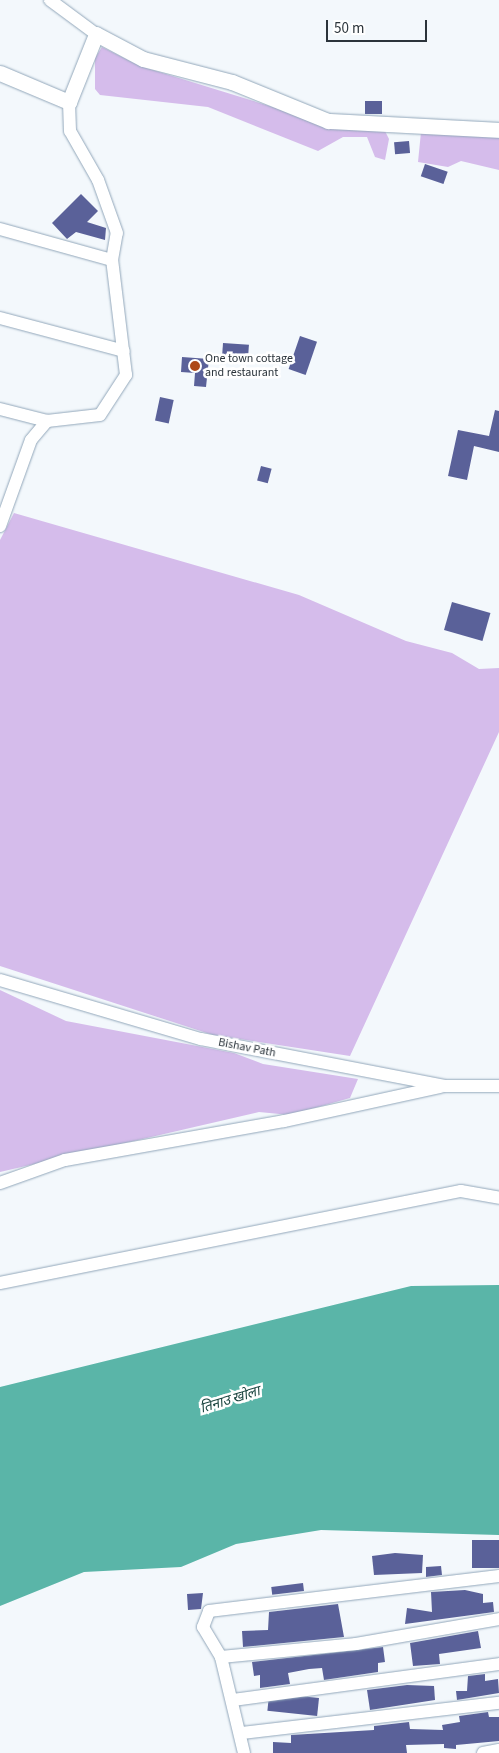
<!DOCTYPE html>
<meta charset="utf-8">
<style>
body{margin:0}
#map{position:relative;width:499px;height:1753px;overflow:hidden;background:#f3f8fc;font-family:"Source Sans 3","Noto Sans Devanagari",sans-serif}
div>[style]{position:absolute}
[style*='--x']{left:calc(var(--x)*1px);top:calc(var(--y)*1px);width:calc(var(--w)*1px);rotate:calc(var(--a)*1deg)}
.green>*{inset:0;background:#d5bceb}
.water>*{inset:0;background:#5ab5a8}
.building>*{inset:0;background:#5a6199;transform-origin:0 0}
.roads{filter:drop-shadow(0 0 1px #92a7ba) drop-shadow(0 0 1px #92a7ba)}
.minor>*{height:12px;margin:-6px;padding:0 6px;transform-origin:6px;border-radius:6px;background:#fff}
.tertiary>*{height:15px;margin:-7.5px;padding:0 7.5px;transform-origin:7.5px;border-radius:7.5px;background:#fff}
.dots>*{width:14px;height:14px;translate:-50% -50%;box-sizing:border-box;border:2px solid #fff;border-radius:50%}
span{translate:-50% -50%;white-space:nowrap;text-align:center;line-height:1.15;-webkit-text-stroke:5px #fff;paint-order:stroke}
.poi-label{font-size:12px;color:#2b343b}
.left{translate:0 -50%;text-align:left}
.street-label{font-size:12px;color:#2b343b}
.water-label{font-size:14px;color:#19433e;font-style:italic}
.scale{position:absolute;left:326px;top:20px;width:101px;height:22px;box-sizing:border-box;border:2px solid #2b343b;border-top:0;padding-left:6px;font-size:15px;line-height:18px;white-space:nowrap;color:#2b343b;-webkit-text-stroke:4px #fff;paint-order:stroke}
</style>
<div id="map">
<div class="green">
<div style="clip-path:polygon(102px 47px,140px 66px,318px 121px,385px 131px,389px 139px,385px 160px,375px 157px,367px 137px,343px 137px,318px 151px,208px 107px,100px 95px,95px 89px,95px 58px)"></div>
<div style="clip-path:polygon(421px 132px,499px 136px,499px 170px,461px 161px,448px 167px,418px 162px)"></div>
<div style="clip-path:polygon(14px 513px,299px 595px,406px 641px,452px 653px,479px 669px,499px 668px,499px 732px,350px 1056px,213px 1035px,0 966px,0 540px)"></div>
<div style="clip-path:polygon(0 990px,66px 1021px,234px 1053px,263px 1064px,358px 1079px,350px 1098px,290px 1115px,259px 1112px,0 1172px)"></div>
</div>
<div class="water">
<div style="clip-path:polygon(499px 1285px,499px 1535px,321px 1530px,236px 1544px,181px 1567px,84px 1572px,0 1606px,0 1387px,411px 1286px)"></div>
</div>
<div class="building">
<div style="left:365px;top:101px;width:17px;height:13px"></div>
<div style="left:409px;top:141px;width:12px;height:15px;rotate:85deg"></div>
<div style="left:425px;top:164px;width:24px;height:13px;rotate:19deg"></div>
<div style="clip-path:polygon(81px 194px,98px 211px,87px 222px,106px 228px,105px 240px,76px 232px,67px 239px,52px 223px)"></div>
<div style="left:300px;top:336px;width:18px;height:35px;rotate:19deg"></div>
<div style="left:223px;top:343px;width:26px;height:12px;rotate:4deg"></div>
<div style="clip-path:polygon(182px 357px,209px 359px,206px 387px,194px 386px,195px 373px,181px 372px)"></div>
<div style="left:160px;top:397px;width:14px;height:24px;rotate:12deg"></div>
<div style="clip-path:polygon(495px 410px,499px 411px,499px 452px,474px 446px,467px 480px,448px 476px,458px 430px,489px 436px)"></div>
<div style="left:261px;top:466px;width:11px;height:15px;rotate:15deg"></div>
<div style="left:452px;top:602px;width:40px;height:29px;rotate:16deg"></div>
<div style="left:472px;top:1540px;width:27px;height:28px"></div>
<div style="clip-path:polygon(395px 1553px,423px 1555px,422px 1573px,374px 1575px,372px 1556px)"></div>
<div style="clip-path:polygon(441px 1566px,442px 1575px,426px 1577px,426px 1567px)"></div>
<div style="left:303px;top:1583px;width:8px;height:32px;rotate:83deg"></div>
<div style="clip-path:polygon(465px 1590px,483px 1594px,483px 1603px,493px 1602px,494px 1612px,405px 1624px,407px 1608px,432px 1612px,431px 1592px)"></div>
<div style="clip-path:polygon(203px 1593px,201px 1609px,188px 1610px,187px 1594px)"></div>
<div style="clip-path:polygon(338px 1604px,344px 1637px,243px 1647px,242px 1631px,268px 1630px,269px 1612px)"></div>
<div style="clip-path:polygon(478px 1631px,481px 1648px,439px 1654px,440px 1664px,413px 1666px,410px 1643px)"></div>
<div style="clip-path:polygon(383px 1647px,385px 1662px,378px 1663px,378px 1672px,324px 1680px,322px 1668px,309px 1669px,288px 1673px,290px 1684px,260px 1688px,260px 1675px,254px 1676px,252px 1662px)"></div>
<div style="clip-path:polygon(485px 1674px,485px 1681px,498px 1679px,499px 1693px,457px 1700px,456px 1691px,467px 1691px,468px 1676px)"></div>
<div style="clip-path:polygon(407px 1685px,434px 1686px,435px 1700px,370px 1710px,367px 1690px)"></div>
<div style="left:319px;top:1698px;width:18px;height:50px;rotate:96deg"></div>
<div style="clip-path:polygon(488px 1712px,489px 1717px,499px 1717px,499px 1741px,456px 1745px,456px 1749px,444px 1748px,444px 1744px,406px 1745px,407px 1753px,273px 1753px,273px 1742px,291px 1743px,291px 1735px,374px 1730px,374px 1726px,409px 1722px,410px 1729px,443px 1730px,442px 1725px,460px 1722px,459px 1716px)"></div>
</div>
<div class="roads">
<div class="minor">
<div style="--x:50;--y:0;--w:57;--a:36.5"></div>
<div style="--x:0;--y:229;--w:116;--a:15.5"></div>
<div style="--x:0;--y:318;--w:128;--a:14.9"></div>
<div style="--x:0;--y:409;--w:49;--a:14.3"></div>
<div style="--x:0;--y:526;--w:91;--a:-70.2"></div>
<div style="--x:31;--y:440;--w:25;--a:-50"></div>
<div style="--x:47;--y:421;--w:53;--a:-6.5"></div>
<div style="--x:100;--y:415;--w:48;--a:-57"></div>
<div style="--x:126;--y:375;--w:116;--a:-96.9"></div>
<div style="--x:112;--y:260;--w:27;--a:-80"></div>
<div style="--x:117;--y:233;--w:56;--a:-109.7"></div>
<div style="--x:98;--y:180;--w:56;--a:-119.7"></div>
<div style="--x:70;--y:131;--w:29;--a:-92"></div>
<div style="--x:0;--y:980;--w:209;--a:16.4"></div>
<div style="--x:201;--y:1039;--w:248;--a:10.9"></div>
<div style="--x:445;--y:1086;--w:54;--a:0"></div>
<div style="--x:0;--y:1183;--w:69;--a:-19.5"></div>
<div style="--x:65;--y:1160;--w:222;--a:-10.1"></div>
<div style="--x:284;--y:1121;--w:160;--a:-12.3"></div>
<div style="--x:0;--y:1283;--w:470;--a:-11.3"></div>
<div style="--x:461;--y:1191;--w:39;--a:10"></div>
<div style="--x:221;--y:1657;--w:136;--a:-5.5"></div>
<div style="--x:356;--y:1644;--w:145;--a:-9.9"></div>
<div style="--x:233;--y:1700;--w:268;--a:-7.7"></div>
<div style="--x:242;--y:1733;--w:259;--a:-6.7"></div>
<div style="--x:244;--y:1753;--w:99;--a:-103.5"></div>
<div style="--x:221;--y:1657;--w:35;--a:-121"></div>
<div style="--x:203;--y:1627;--w:17;--a:-69"></div>
<div style="--x:209;--y:1611;--w:292;--a:-6.9"></div>
<div style="--x:483;--y:1753;--w:16;--a:-11"></div>
</div>
<div class="tertiary">
<div style="--x:0;--y:73;--w:75;--a:22.8"></div>
<div style="--x:69;--y:102;--w:73;--a:-68.3"></div>
<div style="--x:96;--y:34;--w:53;--a:28"></div>
<div style="--x:143;--y:59;--w:92;--a:14.5"></div>
<div style="--x:232;--y:82;--w:104;--a:22.1"></div>
<div style="--x:328;--y:121;--w:171;--a:3"></div>
</div>
</div>
<div class="dots">
<div style="left:195px;top:366px;background:#ad4817"></div>
</div>
<div class="poi-label">
<span class="left" style="left:205px;top:366px">One town cottage<br>and restaurant</span>
</div>
<div class="street-label">
<span style="left:247px;top:1048px;rotate:11deg">Bishav Path</span>
</div>
<div class="water-label">
<span style="left:230px;top:1400px;rotate:-17deg">तिनाउ खोला</span>
</div>
<div class="scale">50 m</div>
</div>
